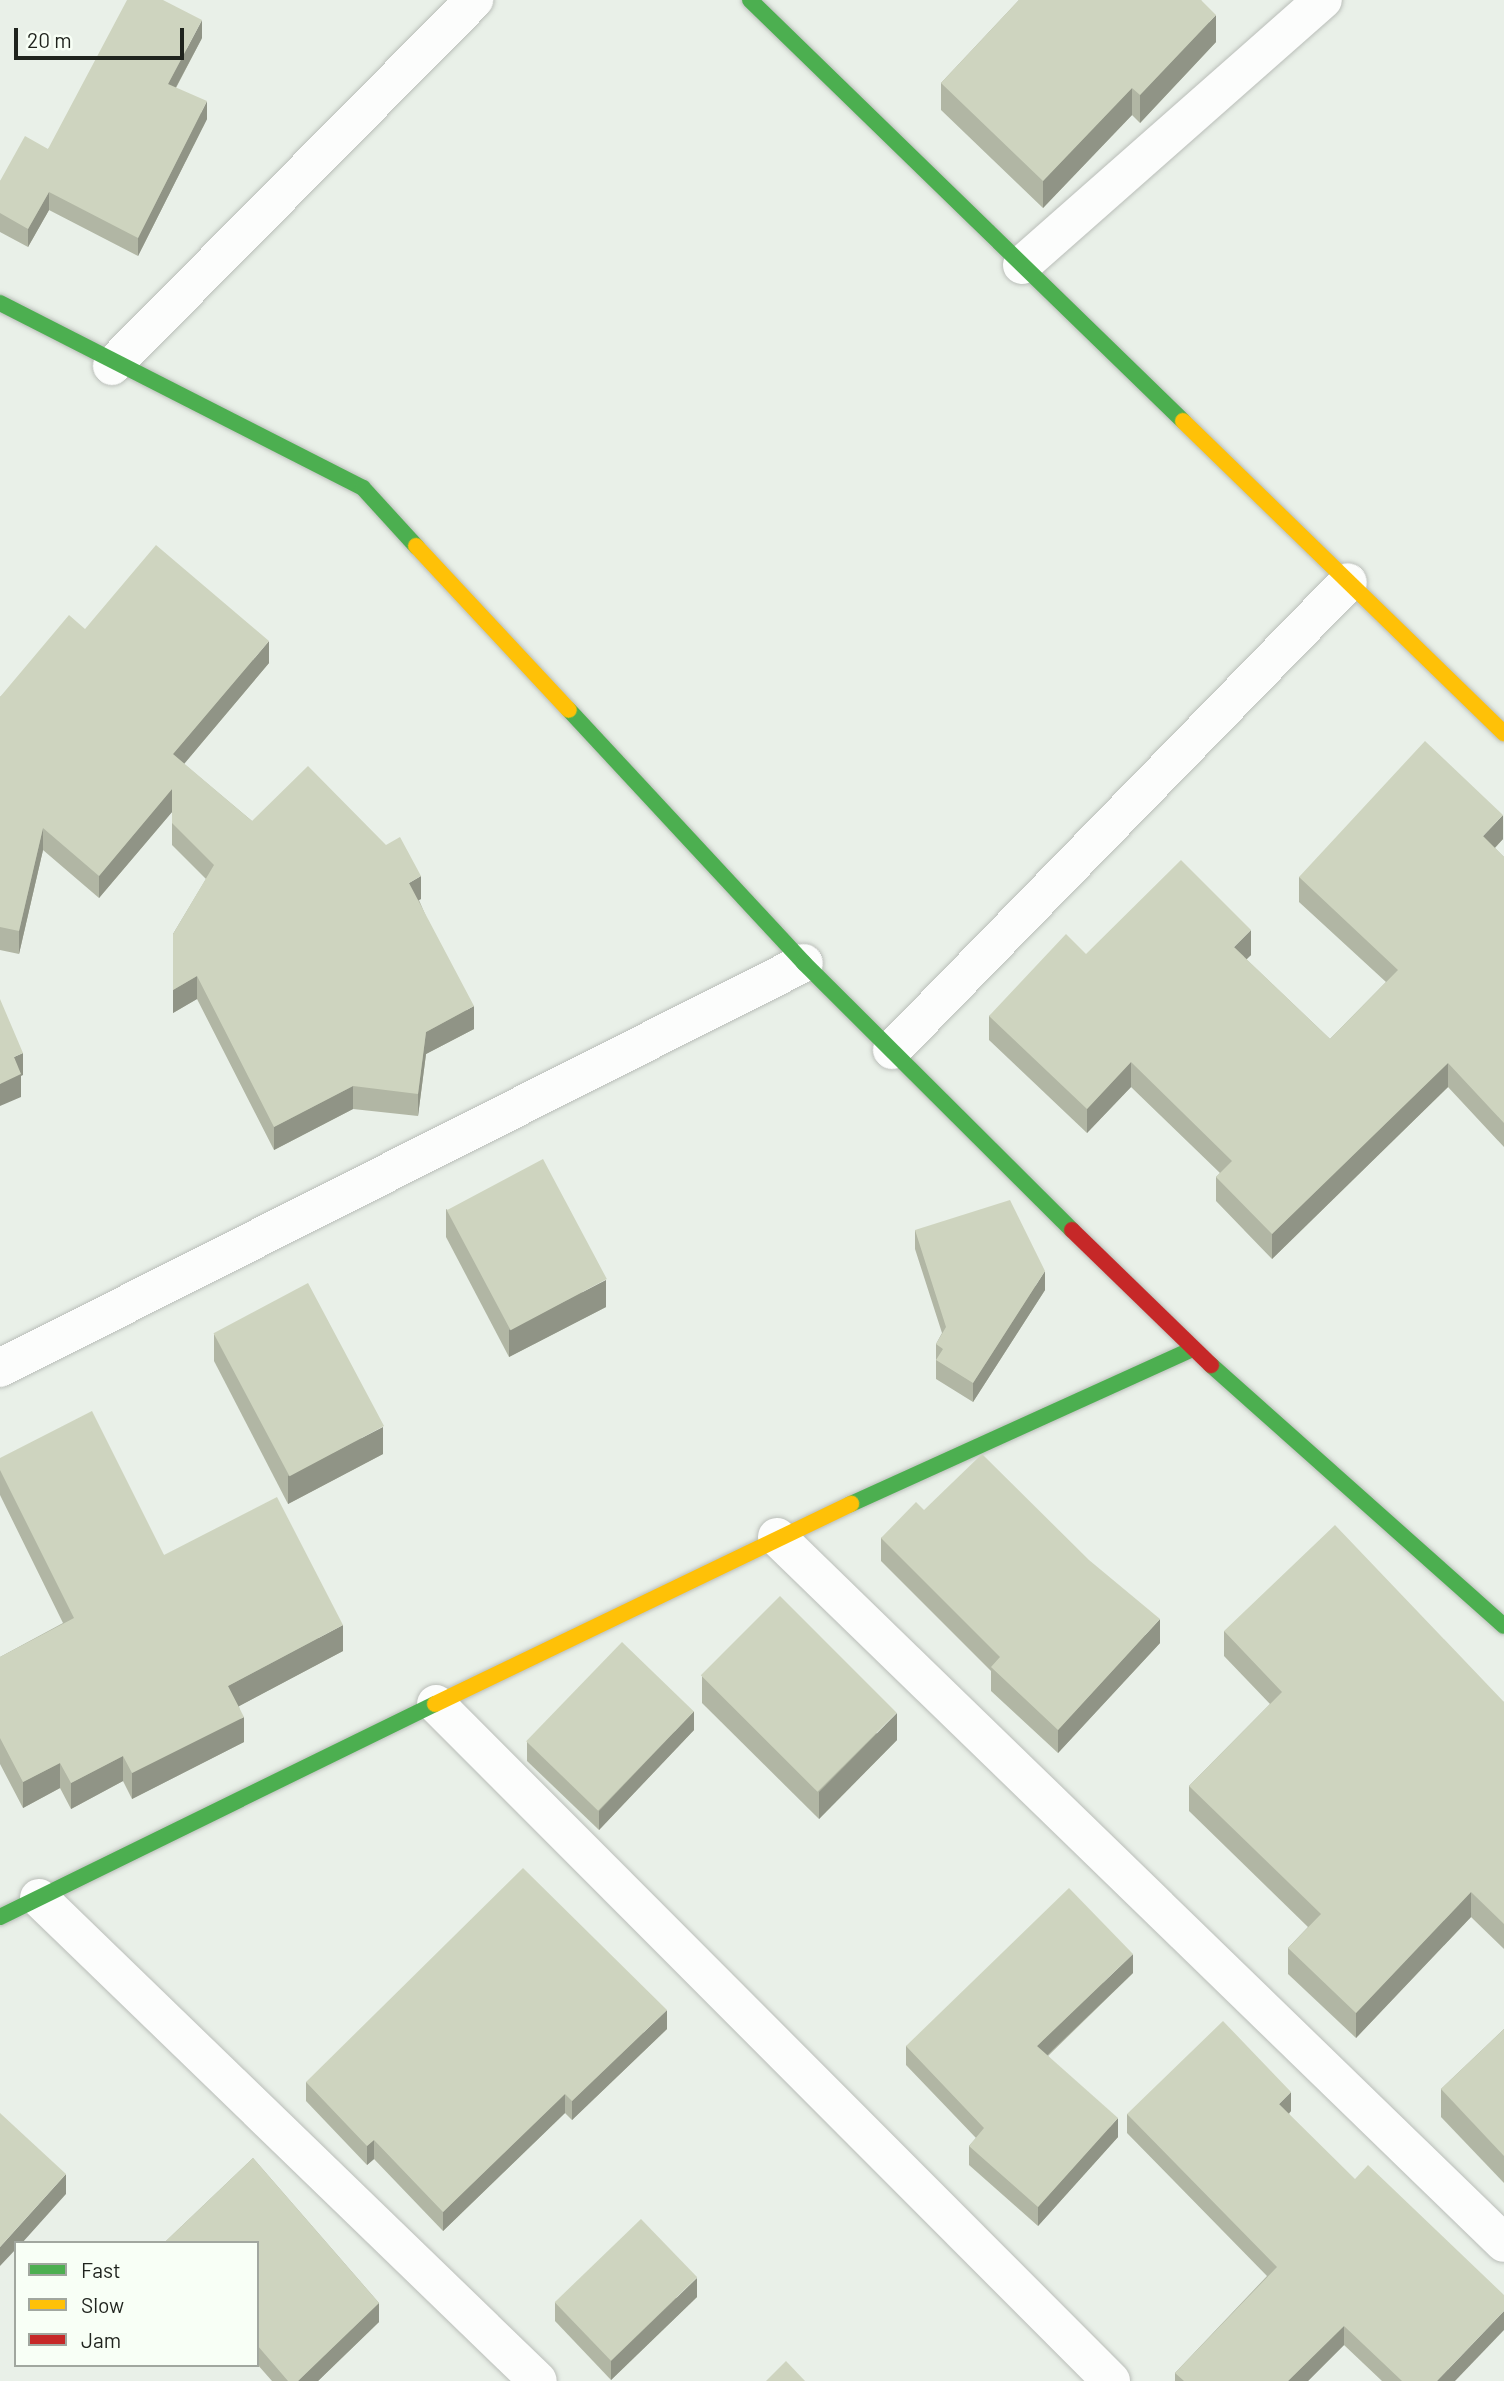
<!DOCTYPE html>
<style>
body{margin:0}
#map{position:relative;width:1504px;height:2381px;overflow:hidden;background:#e9f0e8;font-family:Barlow,sans-serif}
div>[style]{position:absolute}
[style*='--x']{left:calc(var(--x)*1px);top:calc(var(--y)*1px);width:calc(var(--w)*1px);rotate:calc(var(--a)*1deg)}
.roads{filter:drop-shadow(0 0 2px #babeb9) drop-shadow(0 0 2px #babeb9)}
.street>*{height:38px;margin:-19px;padding:0 19px;transform-origin:19px;border-radius:19px;background:#fcfdfc}
.fast>*{height:16px;margin:-8px;padding:0 8px;transform-origin:8px;border-radius:8px;background:#4caf50}
.slow>*{height:16px;margin:-8px;padding:0 8px;transform-origin:8px;border-radius:8px;background:#ffc107}
.jam>*{height:16px;margin:-8px;padding:0 8px;transform-origin:8px;border-radius:8px;background:#c62828}
.wall>*{inset:0;background:#b1b6a4}
.shaded-wall>*{inset:0;background:#909486}
.building>*{inset:0;background:#ced4bf;transform-origin:0 0}
span{translate:-50% -50%;white-space:nowrap;text-align:center;line-height:1.15;-webkit-text-stroke:5px #f8fff6;paint-order:stroke}
.legend{position:absolute;left:14px;top:2241px;width:245px;height:126px;box-sizing:border-box;background:#f8fff6;border:2px solid #a1a79f;margin:0;padding:9px 12px;list-style:none;font-size:21px;color:#1f231d}
.legend li{display:flex;align-items:center;gap:14px;height:35px}
.legend b{width:35px;border:2px solid #a1a79f}
.scale{position:absolute;left:14px;top:28px;width:170px;height:32px;box-sizing:border-box;border:4px solid #1f231d;border-top:0;padding-left:9px;font-size:21px;line-height:24px;white-space:nowrap;color:#1f231d;-webkit-text-stroke:5px #f8fff6;paint-order:stroke}
</style>
<div id="map">
<div class="roads">
<div class="street">
<div style="--x:1022;--y:265;--w:401;--a:-41.4"></div>
<div style="--x:112;--y:366;--w:515;--a:-45.31"></div>
<div style="--x:892;--y:1050;--w:653;--a:-45.74"></div>
<div style="--x:0;--y:1368;--w:900;--a:-26.74"></div>
<div style="--x:777;--y:1537;--w:1013;--a:44.16"></div>
<div style="--x:436;--y:1704;--w:956;--a:45.08"></div>
<div style="--x:39;--y:1898;--w:694;--a:44.07"></div>
</div>
<div class="fast">
<div style="--x:750;--y:0;--w:604;--a:44.19"></div>
<div style="--x:0;--y:303;--w:407;--a:27"></div>
<div style="--x:363;--y:488;--w:79;--a:47.6"></div>
<div style="--x:569;--y:710;--w:345;--a:47.1"></div>
<div style="--x:804;--y:963;--w:378;--a:44.9"></div>
<div style="--x:1211;--y:1365;--w:392;--a:41.7"></div>
<div style="--x:851;--y:1504;--w:375;--a:-24.4"></div>
<div style="--x:0;--y:1917;--w:484;--a:-26.1"></div>
</div>
<div class="slow">
<div style="--x:1183;--y:421;--w:448;--a:44.2"></div>
<div style="--x:416;--y:546;--w:224;--a:47"></div>
<div style="--x:435;--y:1704;--w:462;--a:-25.7"></div>
</div>
<div class="jam">
<div style="--x:1072;--y:1230;--w:194;--a:44.2"></div>
</div>
</div>
<div class="wall">
<div style="clip-path:polygon(1019px 0,1201px 0,1216px 42px,1140px 123px,1132px 115px,1043px 208px,941px 110px,941px 83px)"></div>
<div style="clip-path:polygon(202px 38px,176px 88px,207px 119px,138px 256px,49px 210px,28px 247px,0 232px,0 181px,48px 149px)"></div>
<div style="clip-path:polygon(85px 629px,269px 663px,184px 764px,252px 821px,421px 899px,419px 900px,474px 1029px,426px 1054px,418px 1116px,353px 1109px,274px 1150px,197px 999px,173px 1013px,173px 934px,206px 879px,172px 845px,172px 812px,99px 898px,43px 850px,19px 954px,0 950px,0 697px)"></div>
<div style="clip-path:polygon(1503px 839px,1495px 848px,1504px 857px,1504px 1147px,1448px 1087px,1272px 1259px,1216px 1201px,1216px 1177px,1220px 1173px,1131px 1087px,1087px 1133px,989px 1040px,989px 1016px,1086px 954px,1251px 955px,1246px 959px,1330px 1039px,1386px 982px,1299px 902px,1299px 877px)"></div>
<div style="clip-path:polygon(446px 1209px,606px 1307px,509px 1357px,446px 1237px)"></div>
<div style="clip-path:polygon(915px 1230px,1045px 1290px,973px 1402px,936px 1379px,936px 1344px,942px 1333px,915px 1249px)"></div>
<div style="clip-path:polygon(214px 1334px,383px 1454px,288px 1504px,214px 1361px)"></div>
<div style="clip-path:polygon(0 1458px,164px 1555px,343px 1651px,239px 1706px,244px 1742px,132px 1799px,123px 1781px,71px 1809px,60px 1788px,23px 1808px,0 1764px,0 1657px,63px 1623px,0 1495px)"></div>
<div style="clip-path:polygon(924px 1510px,1160px 1643px,1058px 1753px,991px 1691px,991px 1671px,881px 1561px,881px 1538px)"></div>
<div style="clip-path:polygon(1224px 1631px,1504px 1702px,1504px 1949px,1471px 1917px,1356px 2038px,1288px 1974px,1288px 1948px,1308px 1927px,1189px 1811px,1189px 1786px,1270px 1704px,1224px 1656px)"></div>
<div style="clip-path:polygon(702px 1676px,897px 1740px,819px 1819px,702px 1703px)"></div>
<div style="clip-path:polygon(694px 1730px,599px 1830px,527px 1761px,527px 1742px)"></div>
<div style="clip-path:polygon(1133px 1973px,1048px 2056px,1118px 2137px,1038px 2226px,969px 2165px,969px 2146px,976px 2138px,906px 2065px,906px 2046px)"></div>
<div style="clip-path:polygon(667px 2029px,572px 2120px,565px 2113px,443px 2231px,374px 2159px,367px 2165px,306px 2101px,306px 2082px)"></div>
<div style="clip-path:polygon(1504px 2029px,1504px 2183px,1441px 2117px,1441px 2089px)"></div>
<div style="clip-path:polygon(1291px 2111px,1289px 2114px,1455px 2381px,1382px 2381px,1344px 2345px,1308px 2381px,1175px 2381px,1175px 2373px,1267px 2276px,1127px 2133px,1127px 2114px)"></div>
<div style="clip-path:polygon(253px 2158px,379px 2303px,379px 2322px,318px 2381px,272px 2381px,257px 2364px,257px 2243px,166px 2243px,166px 2241px)"></div>
<div style="clip-path:polygon(697px 2297px,611px 2380px,555px 2321px,555px 2302px)"></div>
</div>
<div class="shaded-wall">
<div style="clip-path:polygon(1216px 15px,1216px 42px,1140px 123px,1140px 95px)"></div>
<div style="clip-path:polygon(202px 20px,202px 38px,168px 102px,168px 84px)"></div>
<div style="clip-path:polygon(1132px 88px,1132px 115px,1043px 208px,1043px 181px)"></div>
<div style="clip-path:polygon(207px 101px,207px 119px,138px 256px,138px 238px)"></div>
<div style="clip-path:polygon(49px 192px,49px 210px,28px 247px,28px 229px)"></div>
<div style="clip-path:polygon(269px 641px,269px 663px,173px 777px,173px 754px)"></div>
<div style="clip-path:polygon(172px 789px,172px 812px,99px 898px,99px 876px)"></div>
<div style="clip-path:polygon(1503px 815px,1503px 839px,1483px 860px,1483px 836px)"></div>
<div style="clip-path:polygon(43px 828px,43px 850px,19px 954px,19px 931px)"></div>
<div style="clip-path:polygon(421px 876px,421px 899px,409px 905px,409px 883px)"></div>
<div style="clip-path:polygon(1251px 930px,1251px 955px,1234px 972px,1234px 947px)"></div>
<div style="clip-path:polygon(197px 976px,197px 999px,173px 1013px,173px 990px)"></div>
<div style="clip-path:polygon(474px 1006px,474px 1029px,426px 1054px,418px 1116px,418px 1094px,426px 1032px)"></div>
<div style="clip-path:polygon(23px 1053px,23px 1075px,21px 1076px,21px 1097px,0 1106px,0 1084px,14px 1057px)"></div>
<div style="clip-path:polygon(1131px 1062px,1131px 1087px,1087px 1133px,1087px 1109px)"></div>
<div style="clip-path:polygon(1448px 1063px,1448px 1087px,1272px 1259px,1272px 1234px)"></div>
<div style="clip-path:polygon(353px 1086px,353px 1109px,274px 1150px,274px 1127px)"></div>
<div style="clip-path:polygon(1045px 1271px,1045px 1290px,973px 1402px,973px 1383px)"></div>
<div style="clip-path:polygon(606px 1280px,606px 1307px,509px 1357px,509px 1330px)"></div>
<div style="clip-path:polygon(383px 1427px,383px 1454px,288px 1504px,288px 1476px)"></div>
<div style="clip-path:polygon(1160px 1619px,1160px 1643px,1058px 1753px,1058px 1730px)"></div>
<div style="clip-path:polygon(343px 1625px,343px 1651px,228px 1712px,228px 1686px)"></div>
<div style="clip-path:polygon(694px 1711px,694px 1730px,599px 1830px,599px 1811px)"></div>
<div style="clip-path:polygon(897px 1713px,897px 1740px,819px 1819px,819px 1792px)"></div>
<div style="clip-path:polygon(244px 1717px,244px 1742px,132px 1799px,132px 1773px)"></div>
<div style="clip-path:polygon(123px 1756px,123px 1781px,71px 1809px,71px 1783px)"></div>
<div style="clip-path:polygon(60px 1763px,60px 1788px,23px 1808px,23px 1782px)"></div>
<div style="clip-path:polygon(1471px 1892px,1471px 1917px,1356px 2038px,1356px 2013px)"></div>
<div style="clip-path:polygon(1133px 1954px,1133px 1973px,1037px 2065px,1037px 2046px)"></div>
<div style="clip-path:polygon(667px 2010px,667px 2029px,572px 2120px,572px 2101px)"></div>
<div style="clip-path:polygon(1291px 2092px,1291px 2111px,1279px 2123px,1279px 2104px)"></div>
<div style="clip-path:polygon(565px 2094px,565px 2113px,443px 2231px,443px 2212px)"></div>
<div style="clip-path:polygon(1118px 2118px,1118px 2137px,1038px 2226px,1038px 2207px)"></div>
<div style="clip-path:polygon(374px 2140px,374px 2159px,367px 2165px,367px 2146px)"></div>
<div style="clip-path:polygon(66px 2174px,66px 2194px,22px 2243px,16px 2243px,16px 2249px,0 2266px,0 2247px)"></div>
<div style="clip-path:polygon(697px 2278px,697px 2297px,611px 2380px,611px 2361px)"></div>
<div style="clip-path:polygon(379px 2303px,379px 2322px,318px 2381px,298px 2381px)"></div>
<div style="clip-path:polygon(1504px 2311px,1504px 2330px,1455px 2381px,1437px 2381px)"></div>
<div style="clip-path:polygon(1344px 2326px,1344px 2345px,1308px 2381px,1288px 2381px)"></div>
</div>
<div class="building">
<div style="clip-path:polygon(127px 0,163px 0,202px 20px,168px 84px,207px 101px,138px 238px,49px 192px,28px 229px,0 213px,0 181px,25px 136px,48px 149px)"></div>
<div style="clip-path:polygon(1019px 0,1201px 0,1216px 15px,1140px 95px,1132px 88px,1043px 181px,941px 83px)"></div>
<div style="clip-path:polygon(156px 545px,269px 641px,173px 754px,252px 821px,308px 766px,386px 845px,400px 837px,421px 876px,409px 883px,474px 1006px,426px 1032px,418px 1094px,353px 1086px,274px 1127px,197px 976px,173px 990px,173px 934px,214px 865px,172px 823px,172px 789px,99px 876px,43px 828px,19px 931px,0 927px,0 697px,69px 615px,85px 629px)"></div>
<div style="clip-path:polygon(1425px 741px,1503px 815px,1483px 836px,1504px 857px,1504px 1123px,1448px 1063px,1272px 1234px,1216px 1177px,1232px 1161px,1131px 1062px,1087px 1109px,989px 1016px,1066px 934px,1086px 954px,1181px 860px,1251px 930px,1234px 947px,1330px 1039px,1398px 970px,1299px 877px)"></div>
<div style="clip-path:polygon(0 999px,23px 1053px,14px 1057px,21px 1074px,0 1084px)"></div>
<div style="left:543px;top:1159px;width:136px;height:109px;rotate:62deg"></div>
<div style="clip-path:polygon(1010px 1200px,1045px 1271px,973px 1383px,936px 1360px,943px 1349px,936px 1344px,946px 1327px,915px 1230px)"></div>
<div style="left:308px;top:1283px;width:162px;height:107px;rotate:62deg"></div>
<div style="clip-path:polygon(92px 1411px,164px 1555px,277px 1497px,343px 1625px,228px 1686px,244px 1717px,132px 1773px,123px 1756px,71px 1783px,60px 1763px,23px 1782px,0 1738px,0 1657px,74px 1618px,0 1470px,0 1458px)"></div>
<div style="clip-path:polygon(982px 1454px,1089px 1560px,1160px 1619px,1058px 1730px,991px 1667px,1000px 1657px,881px 1538px,916px 1502px,924px 1510px)"></div>
<div style="clip-path:polygon(1335px 1525px,1504px 1702px,1504px 1924px,1471px 1892px,1356px 2013px,1288px 1948px,1321px 1914px,1189px 1786px,1282px 1692px,1224px 1631px)"></div>
<div style="left:780px;top:1596px;width:165px;height:112px;rotate:45deg"></div>
<div style="left:622px;top:1642px;width:100px;height:138px;rotate:44deg"></div>
<div style="clip-path:polygon(523px 1868px,667px 2010px,572px 2101px,565px 2094px,443px 2212px,374px 2140px,367px 2146px,306px 2082px)"></div>
<div style="clip-path:polygon(1069px 1888px,1133px 1954px,1037px 2046px,1118px 2118px,1038px 2207px,969px 2146px,984px 2128px,906px 2046px)"></div>
<div style="clip-path:polygon(1223px 2021px,1291px 2092px,1279px 2104px,1355px 2179px,1368px 2165px,1504px 2295px,1504px 2311px,1437px 2381px,1402px 2381px,1344px 2326px,1288px 2381px,1184px 2381px,1175px 2373px,1277px 2267px,1127px 2114px)"></div>
<div style="clip-path:polygon(1504px 2029px,1504px 2156px,1441px 2089px)"></div>
<div style="clip-path:polygon(0 2113px,66px 2174px,0 2247px)"></div>
<div style="clip-path:polygon(253px 2158px,379px 2303px,298px 2381px,288px 2381px,257px 2345px,257px 2243px,168px 2243px,166px 2241px)"></div>
<div style="left:641px;top:2219px;width:81px;height:120px;rotate:46deg"></div>
<div style="clip-path:polygon(786px 2361px,805px 2381px,766px 2381px)"></div>
</div>
<ul class="legend">
<li><b style="height:9px;background:#4caf50"></b>Fast</li>
<li><b style="height:9px;background:#ffc107"></b>Slow</li>
<li><b style="height:9px;background:#c62828"></b>Jam</li>
</ul>
<div class="scale">20 m</div>
</div>
